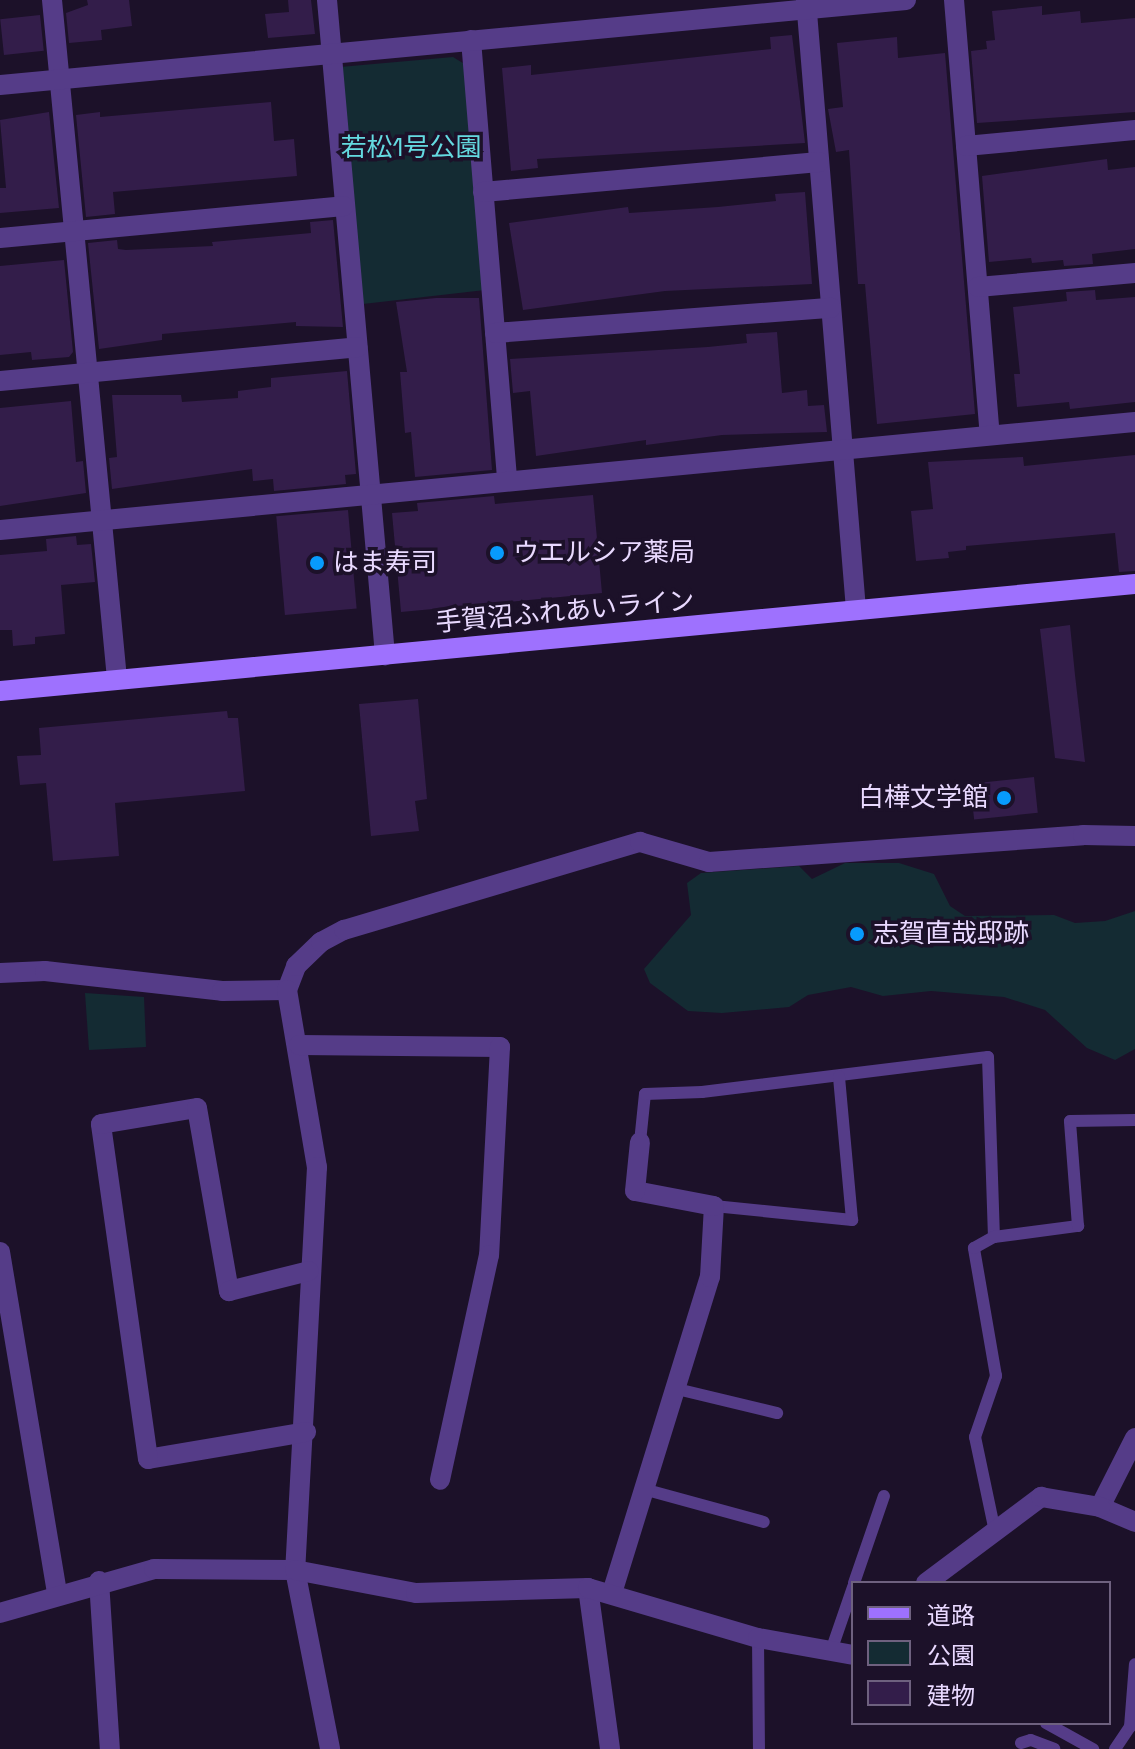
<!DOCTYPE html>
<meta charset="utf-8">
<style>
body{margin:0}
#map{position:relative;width:1135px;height:1749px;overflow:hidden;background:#1c1129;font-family:"Space Grotesk","Noto Sans JP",sans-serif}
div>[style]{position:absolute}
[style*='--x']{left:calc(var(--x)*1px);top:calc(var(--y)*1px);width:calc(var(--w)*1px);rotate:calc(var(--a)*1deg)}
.green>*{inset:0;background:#142b33}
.building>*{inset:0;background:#331d4a;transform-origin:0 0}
.lane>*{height:12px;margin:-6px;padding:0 6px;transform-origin:6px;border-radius:6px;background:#553c88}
.street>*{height:20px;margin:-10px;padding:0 10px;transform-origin:10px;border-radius:10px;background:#553c88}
.secondary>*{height:20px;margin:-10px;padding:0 10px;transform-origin:10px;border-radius:10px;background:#9e71fe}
.dots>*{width:22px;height:22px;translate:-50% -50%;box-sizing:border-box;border:4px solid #1c1129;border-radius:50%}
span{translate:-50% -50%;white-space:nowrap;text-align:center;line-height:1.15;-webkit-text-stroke:7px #1c1129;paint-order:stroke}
.park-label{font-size:26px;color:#64dae0}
.poi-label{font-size:26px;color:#e9d9ff}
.left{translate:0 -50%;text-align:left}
.right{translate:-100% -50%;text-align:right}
.street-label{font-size:26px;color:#e9d9ff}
.legend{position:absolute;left:851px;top:1581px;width:260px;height:144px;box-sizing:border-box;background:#1c1129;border:2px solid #6e617f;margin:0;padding:10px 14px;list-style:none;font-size:24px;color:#e9d9ff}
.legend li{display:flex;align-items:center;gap:16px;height:40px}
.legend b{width:40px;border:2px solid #6e617f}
</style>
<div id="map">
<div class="green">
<div style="clip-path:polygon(453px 57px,466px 65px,485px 290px,363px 304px,340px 67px)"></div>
<div style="clip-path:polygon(845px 863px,899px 863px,934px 874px,950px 906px,965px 916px,1054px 915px,1075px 923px,1105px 921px,1135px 911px,1135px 1049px,1115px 1060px,1087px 1048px,1045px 1010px,1004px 997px,931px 991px,883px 996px,851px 987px,808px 995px,789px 1007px,722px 1013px,688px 1011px,650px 983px,644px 969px,691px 915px,687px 883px,701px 873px,799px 866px,812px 879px)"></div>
<div style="clip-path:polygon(85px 993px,144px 997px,146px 1047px,89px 1050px)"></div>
</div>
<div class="building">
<div style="clip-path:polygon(87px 0,129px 0,132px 26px,101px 30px,102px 40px,69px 43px,66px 13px,88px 5px)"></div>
<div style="clip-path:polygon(288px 0,311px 0,315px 34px,268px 38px,265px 14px,289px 12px)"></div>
<div style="clip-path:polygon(1042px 6px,1042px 15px,1080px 11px,1081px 23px,1135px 18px,1135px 112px,977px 123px,971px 51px,987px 49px,986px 41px,995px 40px,992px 11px)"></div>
<div style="left:40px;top:15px;width:36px;height:40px;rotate:84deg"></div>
<div style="clip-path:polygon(792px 35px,805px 143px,537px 159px,538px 168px,511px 171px,502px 68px,531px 65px,531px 75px,771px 49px,770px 37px)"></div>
<div style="clip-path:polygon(897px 37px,898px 58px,945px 53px,975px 414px,877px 424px,865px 284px,858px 284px,849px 150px,836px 152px,828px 109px,843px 107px,837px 43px)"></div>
<div style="clip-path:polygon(271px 102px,274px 141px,294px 139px,297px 176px,113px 192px,115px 214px,86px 217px,76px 115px,100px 112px,100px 117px)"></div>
<div style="clip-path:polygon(49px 112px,59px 208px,0 213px,0 188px,6px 188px,0 120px)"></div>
<div style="clip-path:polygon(1107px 159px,1108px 170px,1135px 167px,1135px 249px,1092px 254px,1093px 264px,1064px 266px,1063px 260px,1032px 263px,1031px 258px,989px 262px,982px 176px)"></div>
<div style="clip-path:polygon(805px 192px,812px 284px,665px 291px,523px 310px,509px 223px,628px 207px,629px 213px,718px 207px,776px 201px,775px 194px)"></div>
<div style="clip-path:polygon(333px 220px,343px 327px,296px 326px,296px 322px,162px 334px,162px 340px,99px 349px,88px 243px,117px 240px,118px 249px,126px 250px,213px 246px,212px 242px,311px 233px,310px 222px)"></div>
<div style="clip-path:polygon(64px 260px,73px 352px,69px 357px,32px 360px,31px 352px,0 355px,0 266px)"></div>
<div style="clip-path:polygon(1095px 290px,1096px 300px,1135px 297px,1135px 402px,1070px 409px,1069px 402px,1017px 407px,1014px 374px,1020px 374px,1013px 307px,1067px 301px,1066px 292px)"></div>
<div style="clip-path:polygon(436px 298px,479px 298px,492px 470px,415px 477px,411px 432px,405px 433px,400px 372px,407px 372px,396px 302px)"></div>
<div style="clip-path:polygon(777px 332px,782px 393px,807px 390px,808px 406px,824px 405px,827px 432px,722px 435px,646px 445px,646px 440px,536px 456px,530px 391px,513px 393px,510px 359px,708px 347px,747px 343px,746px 334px)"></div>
<div style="clip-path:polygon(347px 371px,356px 474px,345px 475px,346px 484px,274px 491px,273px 479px,253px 481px,252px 469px,112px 489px,109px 458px,117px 457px,112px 395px,181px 395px,182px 402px,238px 398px,238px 391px,271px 387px,271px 378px)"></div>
<div style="clip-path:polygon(71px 401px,76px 462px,83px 461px,86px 493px,0 506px,0 408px)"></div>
<div style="clip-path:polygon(1135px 455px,1135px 571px,1119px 572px,1115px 533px,966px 546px,966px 550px,948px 552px,949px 558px,916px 561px,911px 511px,933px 509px,928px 462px,1023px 457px,1024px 466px)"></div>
<div style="clip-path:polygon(593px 495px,602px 593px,401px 612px,392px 513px,418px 511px,417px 503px,494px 496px,495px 504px)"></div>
<div style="left:348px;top:510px;width:99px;height:72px;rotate:85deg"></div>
<div style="clip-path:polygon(76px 536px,77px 545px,91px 544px,95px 582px,61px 585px,65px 634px,35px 637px,35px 644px,13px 646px,12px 630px,0 630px,0 555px,47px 551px,46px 539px)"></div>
<div style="clip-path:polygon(1070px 625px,1075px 675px,1085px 762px,1055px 758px,1040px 629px)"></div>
<div style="clip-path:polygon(418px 699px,427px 799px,415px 801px,419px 831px,371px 836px,359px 704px)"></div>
<div style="clip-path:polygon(227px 711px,228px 718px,238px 718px,245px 791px,115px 803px,119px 856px,53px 861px,46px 783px,20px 785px,17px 756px,41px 755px,39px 728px)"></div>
<div style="left:1034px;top:777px;width:36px;height:64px;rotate:84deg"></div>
</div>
<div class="lane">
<div style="--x:640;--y:1142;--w:48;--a:-84.1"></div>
<div style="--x:645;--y:1094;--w:57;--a:-2"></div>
<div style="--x:702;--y:1092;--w:288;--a:-7"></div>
<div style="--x:988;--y:1057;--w:180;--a:88.1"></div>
<div style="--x:714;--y:1206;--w:139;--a:5.8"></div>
<div style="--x:852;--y:1220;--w:144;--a:-95.2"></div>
<div style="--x:677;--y:1389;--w:103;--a:13.5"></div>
<div style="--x:647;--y:1490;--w:121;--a:15.3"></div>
<div style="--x:994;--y:1527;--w:92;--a:-101.9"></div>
<div style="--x:975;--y:1437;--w:65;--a:-71"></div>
<div style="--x:996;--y:1376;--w:130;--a:-99.8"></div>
<div style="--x:974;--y:1248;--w:23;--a:-29"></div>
<div style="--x:994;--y:1237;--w:85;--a:-7.5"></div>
<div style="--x:1078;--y:1226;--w:105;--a:-94.4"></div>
<div style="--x:1070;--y:1121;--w:65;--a:-0.9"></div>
<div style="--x:854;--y:1583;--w:92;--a:-71"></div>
<div style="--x:758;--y:1638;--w:111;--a:89.5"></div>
<div style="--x:831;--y:1651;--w:68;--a:-71"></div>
<div style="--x:1046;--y:1723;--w:54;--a:29"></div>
<div style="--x:1021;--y:1743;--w:10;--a:-17"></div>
<div style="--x:1031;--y:1740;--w:25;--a:21"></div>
<div style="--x:1115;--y:1749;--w:27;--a:-56"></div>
<div style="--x:1130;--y:1727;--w:63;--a:-85.5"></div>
</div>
<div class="street">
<div style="--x:52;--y:0;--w:682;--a:84.53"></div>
<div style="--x:327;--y:0;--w:658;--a:84.94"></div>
<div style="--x:806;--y:0;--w:612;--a:85.31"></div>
<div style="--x:954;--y:0;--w:436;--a:85.3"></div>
<div style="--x:471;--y:40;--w:442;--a:85.3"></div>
<div style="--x:0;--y:85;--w:910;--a:-5.36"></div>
<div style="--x:966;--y:146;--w:170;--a:-5.4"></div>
<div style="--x:483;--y:192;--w:337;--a:-5.1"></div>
<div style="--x:0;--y:238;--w:345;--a:-5.3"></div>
<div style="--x:978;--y:287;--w:158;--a:-5.1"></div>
<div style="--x:495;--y:333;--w:337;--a:-4.3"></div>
<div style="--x:0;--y:381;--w:359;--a:-5.4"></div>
<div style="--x:0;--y:530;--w:1140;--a:-5.44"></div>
<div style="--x:0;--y:973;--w:45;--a:-2.5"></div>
<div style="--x:45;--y:971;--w:178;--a:6.4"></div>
<div style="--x:222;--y:991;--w:65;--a:-0.9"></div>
<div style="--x:287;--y:990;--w:26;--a:-69"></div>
<div style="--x:296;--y:966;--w:35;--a:-44"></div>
<div style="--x:321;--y:942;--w:26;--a:-28"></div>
<div style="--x:344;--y:930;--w:309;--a:-16.6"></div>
<div style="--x:640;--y:842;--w:72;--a:16.2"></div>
<div style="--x:709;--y:862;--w:375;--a:-4.1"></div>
<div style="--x:1083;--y:835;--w:52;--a:1.1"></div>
<div style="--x:287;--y:990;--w:180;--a:80.4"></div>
<div style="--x:317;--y:1167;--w:404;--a:93.1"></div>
<div style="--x:295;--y:1570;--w:182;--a:78.9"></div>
<div style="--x:299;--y:1045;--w:201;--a:0.6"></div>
<div style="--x:500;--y:1047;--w:208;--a:93"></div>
<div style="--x:489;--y:1255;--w:230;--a:102.3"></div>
<div style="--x:0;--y:1252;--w:347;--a:80.5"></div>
<div style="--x:306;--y:1432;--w:160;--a:170.3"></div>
<div style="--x:148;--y:1459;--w:338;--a:-98"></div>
<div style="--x:101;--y:1124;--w:97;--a:-9.5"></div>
<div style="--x:197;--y:1108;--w:186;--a:80.1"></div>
<div style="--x:229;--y:1291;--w:82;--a:-14"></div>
<div style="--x:1135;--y:1438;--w:77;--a:116.9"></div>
<div style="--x:1100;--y:1507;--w:38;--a:23"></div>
<div style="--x:99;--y:1581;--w:168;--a:86.3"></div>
<div style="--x:926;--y:1583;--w:144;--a:-36.8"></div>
<div style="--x:1041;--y:1497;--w:60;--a:9.6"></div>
<div style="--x:588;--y:1588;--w:162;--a:82.2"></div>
<div style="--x:612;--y:1593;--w:331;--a:-72.8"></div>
<div style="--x:710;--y:1277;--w:71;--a:-86.8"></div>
<div style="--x:714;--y:1206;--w:80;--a:-169.2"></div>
<div style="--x:635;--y:1191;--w:49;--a:-84.2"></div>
<div style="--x:0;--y:1613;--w:160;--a:-15.9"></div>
<div style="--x:154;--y:1569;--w:141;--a:0.4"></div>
<div style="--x:295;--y:1570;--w:123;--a:10.8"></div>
<div style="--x:416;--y:1593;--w:172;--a:-1.7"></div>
<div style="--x:588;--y:1588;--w:177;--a:16.4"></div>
<div style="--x:758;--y:1638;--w:97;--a:10.1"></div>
</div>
<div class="secondary">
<div style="--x:0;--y:691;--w:1140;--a:-5.39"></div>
</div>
<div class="dots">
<div style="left:497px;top:553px;background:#079bfd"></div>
<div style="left:317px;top:563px;background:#079bfd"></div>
<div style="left:1004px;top:798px;background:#079bfd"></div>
<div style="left:857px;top:934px;background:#079bfd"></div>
</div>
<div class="park-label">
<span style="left:411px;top:148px">若松1号公園</span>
</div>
<div class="poi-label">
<span class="left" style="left:513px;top:553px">ウエルシア薬局</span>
<span class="left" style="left:333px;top:563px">はま寿司</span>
<span class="right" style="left:988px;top:798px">白樺文学館</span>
<span class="left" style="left:873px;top:934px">志賀直哉邸跡</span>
</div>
<div class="street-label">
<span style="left:565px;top:612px;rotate:-5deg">手賀沼ふれあいライン</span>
</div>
<ul class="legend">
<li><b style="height:10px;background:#9e71fe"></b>道路</li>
<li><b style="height:22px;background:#142b33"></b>公園</li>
<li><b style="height:22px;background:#331d4a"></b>建物</li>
</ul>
</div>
